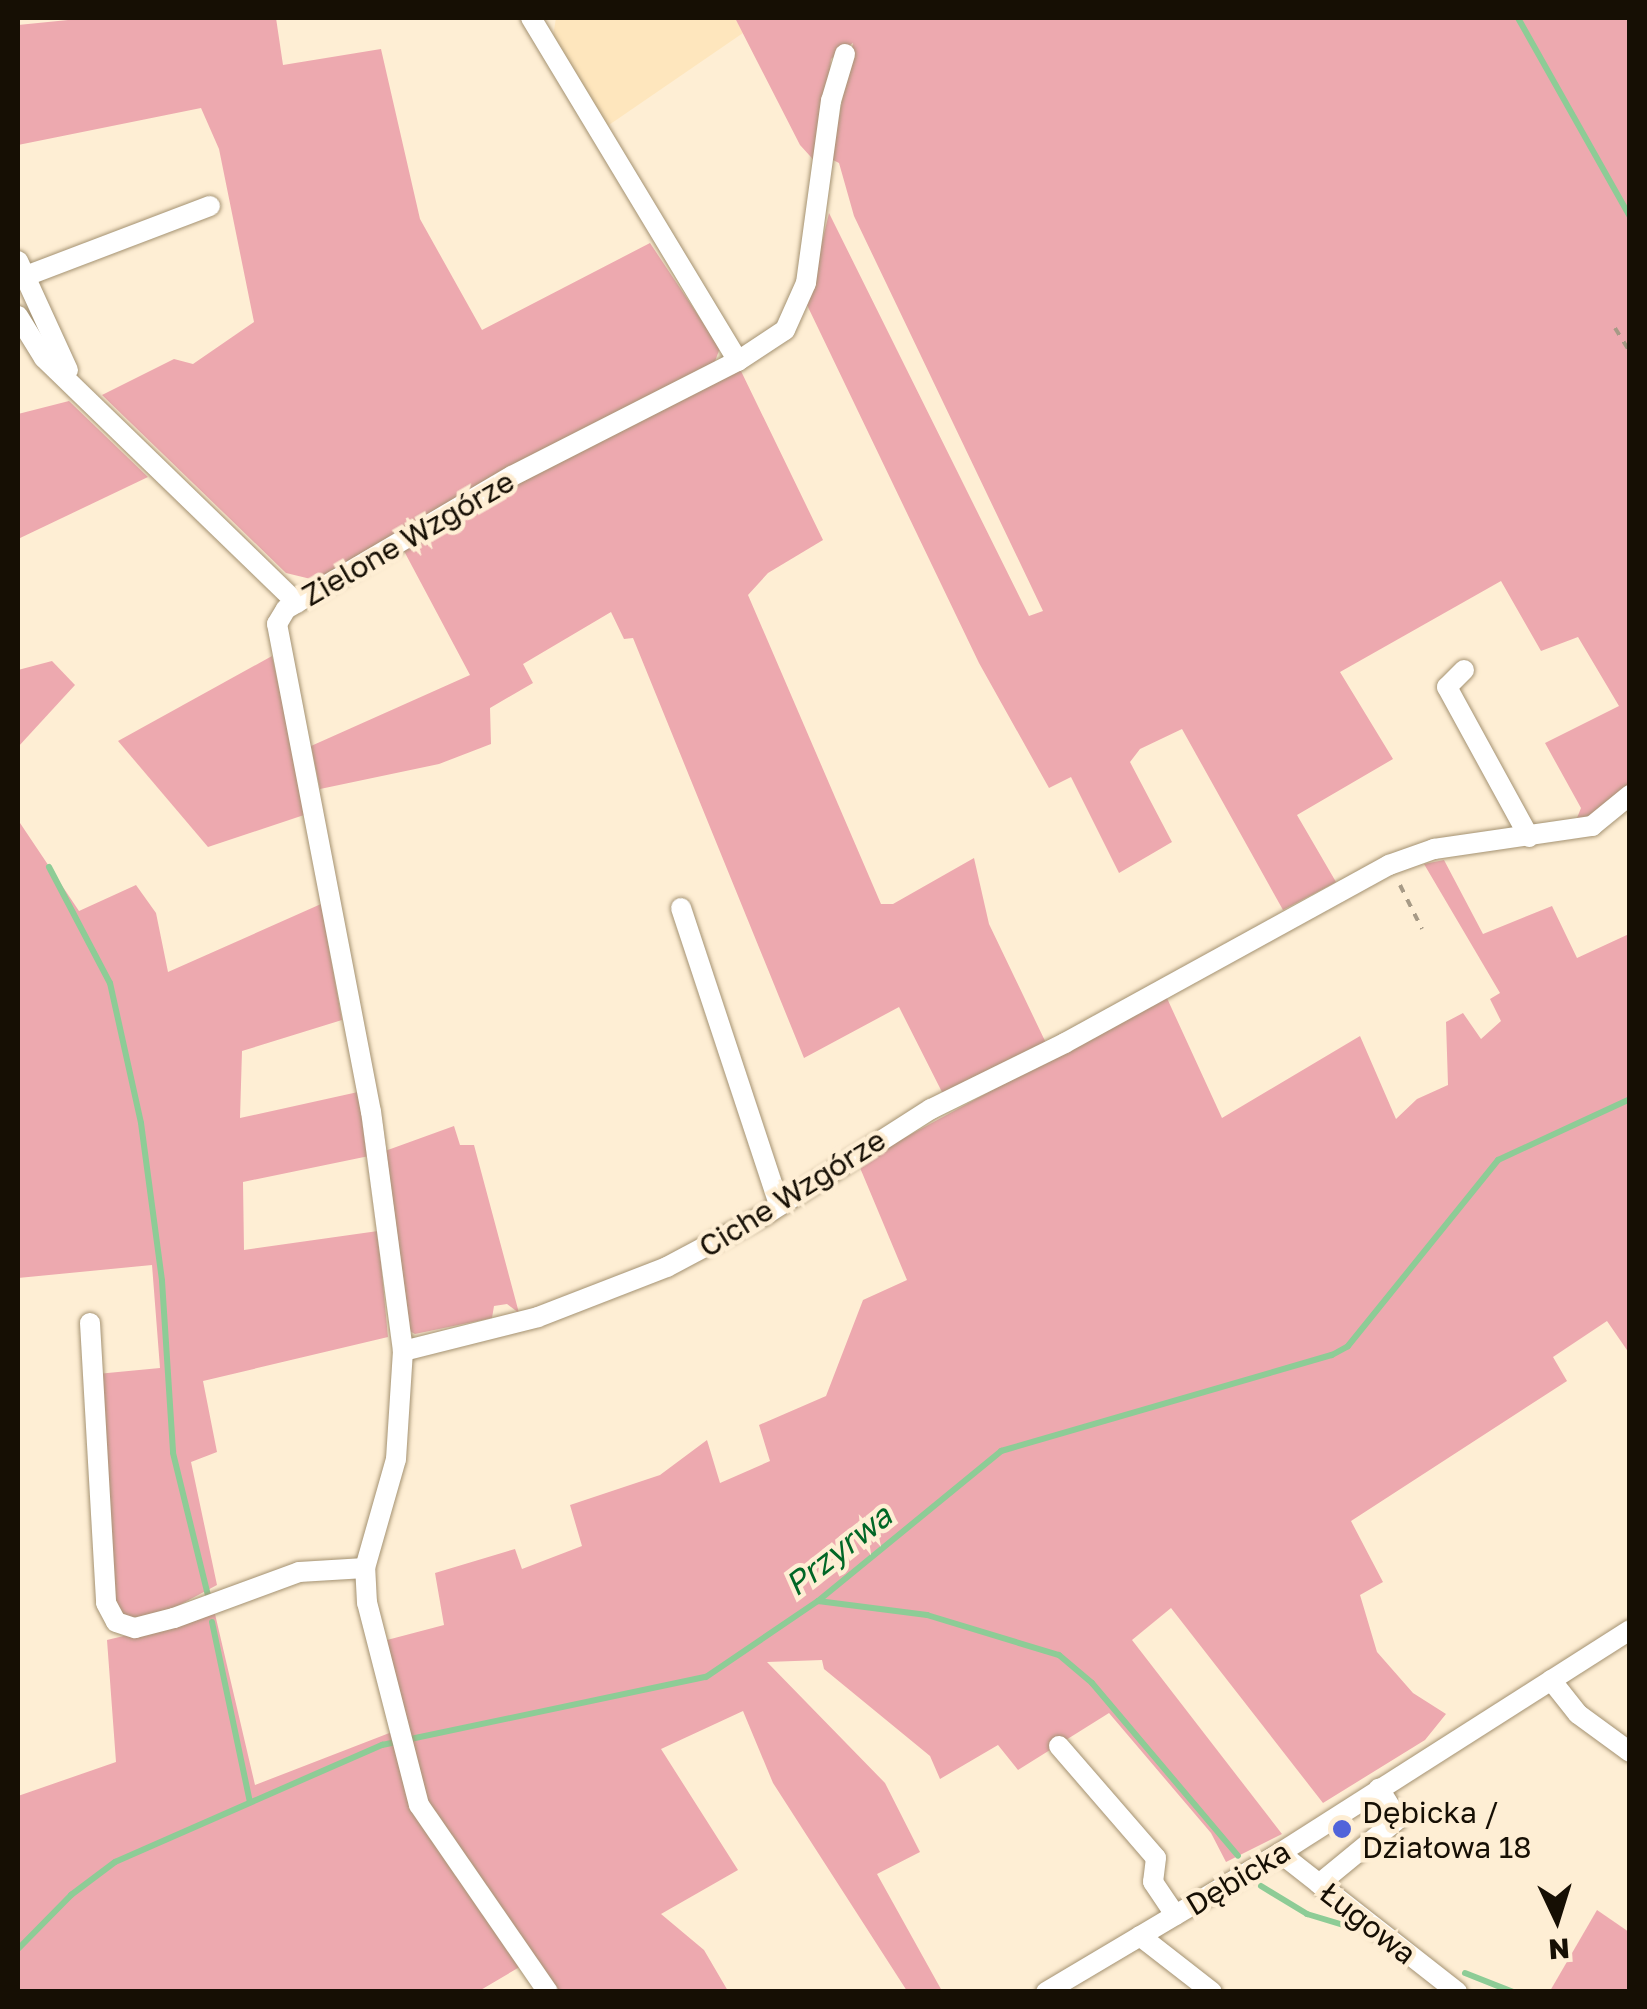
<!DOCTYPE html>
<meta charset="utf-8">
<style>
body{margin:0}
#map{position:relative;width:1647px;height:2009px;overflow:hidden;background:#feeed4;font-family:"Golos Text",sans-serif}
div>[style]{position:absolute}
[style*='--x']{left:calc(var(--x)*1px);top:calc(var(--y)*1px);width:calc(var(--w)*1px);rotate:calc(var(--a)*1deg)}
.built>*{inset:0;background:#fee6bd}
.green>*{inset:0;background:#eda9af}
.stream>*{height:6px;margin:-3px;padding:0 3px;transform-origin:3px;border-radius:3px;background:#8dcc96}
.path>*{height:4px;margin-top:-2px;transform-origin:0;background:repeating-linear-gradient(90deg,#a79a86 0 8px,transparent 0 16px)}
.roads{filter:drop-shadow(0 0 2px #a49272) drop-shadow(0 0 2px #a49272)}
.minor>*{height:20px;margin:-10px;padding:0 10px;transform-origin:10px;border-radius:10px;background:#fff}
.dots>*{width:28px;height:28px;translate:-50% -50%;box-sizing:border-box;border:5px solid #feeed4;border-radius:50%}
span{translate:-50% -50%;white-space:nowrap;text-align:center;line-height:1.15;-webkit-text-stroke:9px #feeed4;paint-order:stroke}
.street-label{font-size:30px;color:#160f04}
.poi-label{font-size:30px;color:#160f04}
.left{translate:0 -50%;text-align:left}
.water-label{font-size:32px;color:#006726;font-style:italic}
.frame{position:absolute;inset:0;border:20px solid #160f04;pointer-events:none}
.north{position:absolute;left:1507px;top:1869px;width:100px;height:100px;-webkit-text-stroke:8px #feeed4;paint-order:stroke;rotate:176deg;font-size:28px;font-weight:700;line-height:40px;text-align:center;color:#160f04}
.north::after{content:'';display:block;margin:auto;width:35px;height:45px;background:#160f04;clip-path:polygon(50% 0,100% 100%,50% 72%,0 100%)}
</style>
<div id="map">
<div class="built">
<div style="clip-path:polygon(556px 18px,735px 18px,743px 33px,606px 127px,553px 36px)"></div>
</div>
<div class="green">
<div style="clip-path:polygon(88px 18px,276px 18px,283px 65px,381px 49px,420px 219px,482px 330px,650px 243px,720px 348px,714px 364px,315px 580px,286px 573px,102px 395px,174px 359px,193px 364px,254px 322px,219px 149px,201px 108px,18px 145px,18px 25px)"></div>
<div style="clip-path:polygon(735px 18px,1629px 18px,1630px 781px,1601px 818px,1577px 818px,1581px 808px,1545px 743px,1619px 706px,1578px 637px,1541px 651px,1501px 581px,1340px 672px,1393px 759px,1297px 815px,1336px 882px,1283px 910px,1182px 729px,1140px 749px,1130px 762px,1172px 842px,1119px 873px,1071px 777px,1049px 788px,979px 663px,807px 305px,829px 213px,1029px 616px,1043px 611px,854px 216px,839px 163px,831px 159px,853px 43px,831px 59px,820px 167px,800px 145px)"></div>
<div style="clip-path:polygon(740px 369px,823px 540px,768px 573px,748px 595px,881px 904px,893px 904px,974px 858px,989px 924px,1046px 1043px,943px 1094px,899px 1007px,804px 1058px,633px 638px,624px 639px,611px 612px,523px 664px,533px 683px,490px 708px,491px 744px,439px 764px,320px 789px,311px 746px,470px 675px,404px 551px,536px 471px)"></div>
<div style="clip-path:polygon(69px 401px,148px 477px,18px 539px,18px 414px)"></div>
<div style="clip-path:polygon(272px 656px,307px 814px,208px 847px,118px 741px)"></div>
<div style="clip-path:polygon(52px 661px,75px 685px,18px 747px,18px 670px)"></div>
<div style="clip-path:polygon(18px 820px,79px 911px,136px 885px,156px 913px,168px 972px,321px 904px,342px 1020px,242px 1051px,240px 1118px,358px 1092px,369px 1156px,243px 1182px,244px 1250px,378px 1231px,388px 1337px,203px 1381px,217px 1452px,191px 1462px,217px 1585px,153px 1619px,125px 1619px,116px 1606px,97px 1374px,160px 1368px,152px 1265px,18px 1278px)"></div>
<div style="clip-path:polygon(1444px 860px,1483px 934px,1552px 906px,1577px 958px,1629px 934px,1629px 1353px,1607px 1321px,1553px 1357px,1567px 1381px,1351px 1521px,1383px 1582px,1360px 1595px,1377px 1652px,1413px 1693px,1446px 1714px,1425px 1740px,1323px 1803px,1171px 1608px,1132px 1640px,1282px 1834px,1226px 1862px,1211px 1833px,1109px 1713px,1018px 1770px,998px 1745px,940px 1779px,930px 1756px,824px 1669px,822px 1660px,767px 1662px,885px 1783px,920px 1852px,877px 1874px,942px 1991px,907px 1991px,773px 1783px,743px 1711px,661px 1749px,738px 1870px,661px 1914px,704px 1950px,728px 1991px,557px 1991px,421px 1793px,387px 1640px,444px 1625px,435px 1573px,515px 1549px,522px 1569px,582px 1546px,570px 1505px,660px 1475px,707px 1440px,720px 1483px,770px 1461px,759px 1425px,826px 1396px,863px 1300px,907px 1280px,858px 1163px,1166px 996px,1222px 1118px,1360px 1036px,1396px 1119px,1417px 1099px,1448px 1085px,1446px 1022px,1463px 1013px,1481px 1039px,1501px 1021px,1490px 999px,1500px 993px,1424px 864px)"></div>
<div style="clip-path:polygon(454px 1126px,460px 1145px,474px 1145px,519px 1313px,507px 1304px,494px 1306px,492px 1318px,415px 1334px,404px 1328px,385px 1151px)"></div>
<div style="clip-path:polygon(215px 1614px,255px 1785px,392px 1732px,424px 1827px,523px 1965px,479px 1991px,18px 1991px,18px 1796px,116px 1762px,107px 1640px)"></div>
<div style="clip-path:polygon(1597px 1910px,1629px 1932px,1629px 1991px,1550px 1991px)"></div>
</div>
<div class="stream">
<div style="--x:1518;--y:18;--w:228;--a:60.6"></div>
<div style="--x:49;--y:867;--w:131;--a:62.3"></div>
<div style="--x:110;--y:983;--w:143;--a:77.5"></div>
<div style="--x:141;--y:1123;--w:159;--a:82.4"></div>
<div style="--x:162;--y:1281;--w:172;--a:86.3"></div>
<div style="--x:173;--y:1453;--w:147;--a:76.2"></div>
<div style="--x:818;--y:1601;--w:110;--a:7.3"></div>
<div style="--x:927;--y:1615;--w:138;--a:16.9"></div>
<div style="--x:1059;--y:1655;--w:43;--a:40.3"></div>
<div style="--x:1092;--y:1683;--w:226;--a:49.8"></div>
<div style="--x:212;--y:1622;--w:184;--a:78.1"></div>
<div style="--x:1261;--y:1886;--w:54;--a:31.3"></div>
<div style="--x:1307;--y:1914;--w:55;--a:16.8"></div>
<div style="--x:18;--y:1949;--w:76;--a:-45.5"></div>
<div style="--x:71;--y:1895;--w:55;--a:-36.9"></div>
<div style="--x:115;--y:1862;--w:292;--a:-23.7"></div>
<div style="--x:382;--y:1745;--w:331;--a:-11.9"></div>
<div style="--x:706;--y:1677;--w:135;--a:-34.2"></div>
<div style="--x:818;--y:1601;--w:237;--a:-39.3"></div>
<div style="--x:1001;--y:1451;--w:345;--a:-16.2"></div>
<div style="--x:1332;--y:1355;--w:18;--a:-29"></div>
<div style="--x:1348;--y:1346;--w:239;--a:-51.1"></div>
<div style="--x:1498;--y:1160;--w:145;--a:-24.8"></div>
<div style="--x:1465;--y:1973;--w:52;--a:21.6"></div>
</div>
<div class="path">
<div style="--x:1615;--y:328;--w:28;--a:58"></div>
<div style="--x:1400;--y:885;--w:49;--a:63.4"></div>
</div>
<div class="roads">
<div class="minor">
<div style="--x:18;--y:261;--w:120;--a:65.4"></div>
<div style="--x:23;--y:277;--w:200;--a:-20.8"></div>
<div style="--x:18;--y:316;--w:49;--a:58.2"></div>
<div style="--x:44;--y:358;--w:352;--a:44.1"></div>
<div style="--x:738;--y:361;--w:56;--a:-33.4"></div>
<div style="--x:785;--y:330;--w:51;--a:-65.9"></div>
<div style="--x:806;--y:283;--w:184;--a:-82.2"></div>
<div style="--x:831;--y:101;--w:49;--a:-73.4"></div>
<div style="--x:1464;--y:670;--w:24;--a:135"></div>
<div style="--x:1447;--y:687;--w:171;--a:61.3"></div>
<div style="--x:681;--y:908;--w:313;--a:71.7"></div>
<div style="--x:90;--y:1323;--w:280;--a:86.7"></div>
<div style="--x:106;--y:1603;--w:21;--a:62"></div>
<div style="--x:116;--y:1622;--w:20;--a:18"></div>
<div style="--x:135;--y:1628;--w:40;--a:-14.4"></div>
<div style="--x:174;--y:1618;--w:133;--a:-20.2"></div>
<div style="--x:299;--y:1572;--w:66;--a:-3.5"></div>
<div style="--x:403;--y:1351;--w:241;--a:-97.6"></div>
<div style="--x:371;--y:1112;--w:497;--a:-100.9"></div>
<div style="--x:277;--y:624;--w:17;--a:-59"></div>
<div style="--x:286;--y:609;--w:262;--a:-30.5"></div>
<div style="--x:512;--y:476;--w:254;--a:-27"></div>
<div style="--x:738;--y:361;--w:401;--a:-121.1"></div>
<div style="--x:1551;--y:1680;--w:43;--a:51.5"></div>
<div style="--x:1578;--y:1714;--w:64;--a:36.2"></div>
<div style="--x:1059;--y:1746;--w:148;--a:49.1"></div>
<div style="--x:1156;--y:1858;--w:24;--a:97"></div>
<div style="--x:1153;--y:1882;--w:40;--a:56"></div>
<div style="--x:1280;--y:1853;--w:225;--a:38.1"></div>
<div style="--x:1319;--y:1884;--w:102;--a:-39.4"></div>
<div style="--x:1398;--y:1819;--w:36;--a:-122"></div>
<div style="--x:1140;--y:1936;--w:91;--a:37.9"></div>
<div style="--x:548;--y:1992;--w:227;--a:-124.6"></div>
<div style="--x:419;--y:1805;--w:209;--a:-104.4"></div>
<div style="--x:367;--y:1603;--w:35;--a:-93"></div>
<div style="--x:365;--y:1568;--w:113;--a:-74.1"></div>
<div style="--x:396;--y:1459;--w:108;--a:-86.3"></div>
<div style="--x:403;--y:1351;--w:139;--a:-14.1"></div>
<div style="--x:538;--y:1317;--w:138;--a:-21.2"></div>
<div style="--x:667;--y:1267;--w:111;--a:-28"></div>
<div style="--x:765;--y:1215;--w:197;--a:-32.6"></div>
<div style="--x:931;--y:1109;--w:149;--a:-26.2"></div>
<div style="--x:1065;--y:1043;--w:370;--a:-28.8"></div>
<div style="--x:1389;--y:865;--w:48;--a:-19.6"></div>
<div style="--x:1434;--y:849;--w:160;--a:-8.3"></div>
<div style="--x:1592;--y:826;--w:49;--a:-39.2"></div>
<div style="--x:1046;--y:1992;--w:272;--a:-30.7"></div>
<div style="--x:1280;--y:1853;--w:415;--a:-32.5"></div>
</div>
</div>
<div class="dots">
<div style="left:1342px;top:1829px;background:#5164da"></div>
</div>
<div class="street-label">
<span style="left:408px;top:538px;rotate:-30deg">Zielone Wzgórze</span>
<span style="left:792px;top:1193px;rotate:-32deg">Ciche Wzgórze</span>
<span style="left:1238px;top:1878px;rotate:-31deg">Dębicka</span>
<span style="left:1368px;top:1923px;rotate:38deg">Ługowa</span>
</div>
<div class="poi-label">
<span class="left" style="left:1362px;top:1829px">Dębicka /<br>Działowa 18</span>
</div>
<div class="water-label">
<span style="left:838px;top:1550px;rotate:-38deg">Przyrwa</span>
</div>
<div class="frame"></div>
<div class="north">N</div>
</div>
